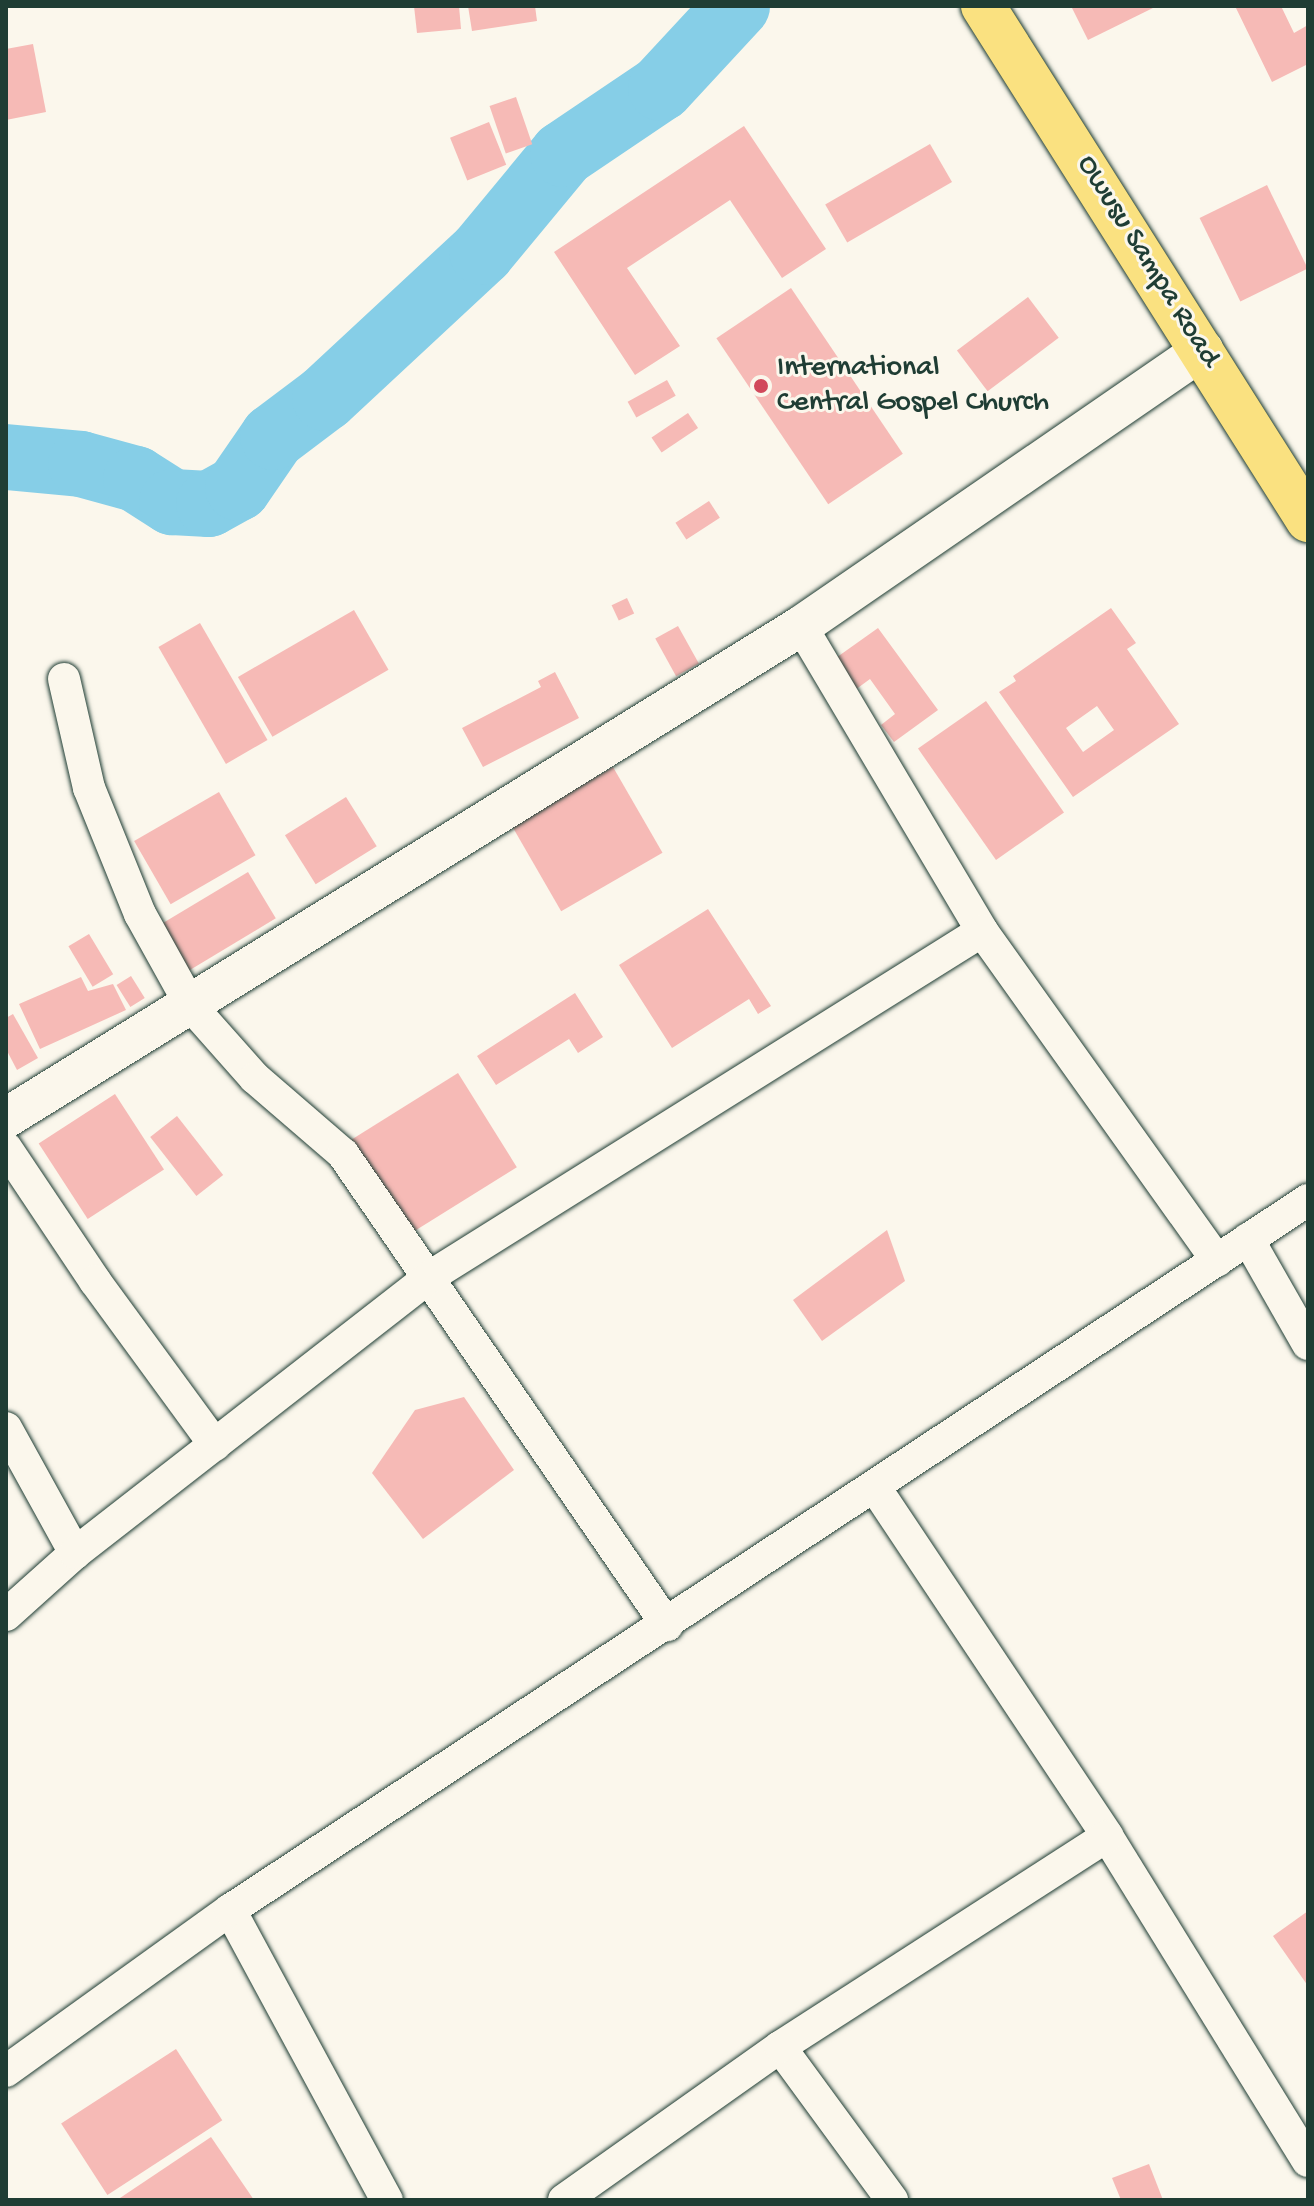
<!DOCTYPE html>
<style>
body{margin:0}
#map{position:relative;width:1314px;height:2206px;overflow:hidden;background:#fbf7ec;font-family:"Gochi Hand",sans-serif}
div>[style]{position:absolute}
[style*='--x']{left:calc(var(--x)*1px);top:calc(var(--y)*1px);width:calc(var(--w)*1px);rotate:calc(var(--a)*1deg)}
.river>*{height:66px;margin:-33px;padding:0 33px;transform-origin:33px;border-radius:33px;background:#86cee7}
.building>*{inset:0;background:#f6bab6;transform-origin:0 0}
.roads{filter:drop-shadow(0 0 2px #1f3d34) drop-shadow(0 0 2px #1f3d34)}
.minor>*{height:32px;margin:-16px;padding:0 16px;transform-origin:16px;border-radius:16px;background:#fbf7ec}
.tertiary>*{height:40px;margin:-20px;padding:0 20px;transform-origin:20px;border-radius:20px;background:#fbf7ec}
.primary>*{height:44px;margin:-22px;padding:0 22px;transform-origin:22px;border-radius:22px;background:#fae180}
.dots>*{width:22px;height:22px;translate:-50% -50%;box-sizing:border-box;border:4px solid #fbf7ec;border-radius:50%}
span{translate:-50% -50%;white-space:nowrap;text-align:center;line-height:1.15;-webkit-text-stroke:6px #fbf7ec;paint-order:stroke}
.street-label{font-size:30px;color:#1f3d34}
.poi-label{font-size:30px;color:#1f3d34}
.left{translate:0 -50%;text-align:left}
.frame{position:absolute;inset:0;border:8px solid #1f3d34;pointer-events:none}
</style>
<div id="map">
<div class="river">
<div style="--x:6;--y:457;--w:75;--a:5.3"></div>
<div style="--x:81;--y:464;--w:57;--a:15.3"></div>
<div style="--x:136;--y:479;--w:43;--a:32.6"></div>
<div style="--x:172;--y:502;--w:37;--a:3"></div>
<div style="--x:209;--y:504;--w:33;--a:-29"></div>
<div style="--x:238;--y:488;--w:62;--a:-55.5"></div>
<div style="--x:273;--y:437;--w:65;--a:-36.9"></div>
<div style="--x:325;--y:398;--w:214;--a:-42.9"></div>
<div style="--x:482;--y:252;--w:127;--a:-50.4"></div>
<div style="--x:563;--y:154;--w:118;--a:-34"></div>
<div style="--x:661;--y:88;--w:112;--a:-47.2"></div>
</div>
<div class="building">
<div style="clip-path:polygon(414px 6px,459px 6px,461px 29px,417px 33px)"></div>
<div style="clip-path:polygon(468px 6px,535px 6px,537px 21px,472px 31px)"></div>
<div style="clip-path:polygon(1071px 6px,1157px 6px,1088px 40px)"></div>
<div style="clip-path:polygon(1235px 6px,1281px 6px,1294px 33px,1308px 25px,1308px 64px,1272px 82px)"></div>
<div style="clip-path:polygon(33px 44px,46px 112px,6px 120px,6px 49px)"></div>
<div style="left:516px;top:97px;width:50px;height:28px;rotate:71deg"></div>
<div style="left:489px;top:122px;width:46px;height:42px;rotate:68deg"></div>
<div style="clip-path:polygon(744px 126px,826px 249px,782px 278px,730px 200px,627px 268px,680px 346px,635px 375px,554px 252px)"></div>
<div style="left:930px;top:144px;width:44px;height:121px;rotate:60deg"></div>
<div style="left:1267px;top:185px;width:93px;height:75px;rotate:64deg"></div>
<div style="left:791px;top:288px;width:200px;height:90px;rotate:56deg"></div>
<div style="left:1028px;top:297px;width:51px;height:89px;rotate:53deg"></div>
<div style="left:667px;top:380px;width:18px;height:45px;rotate:61deg"></div>
<div style="left:688px;top:413px;width:18px;height:44px;rotate:56deg"></div>
<div style="left:709px;top:501px;width:20px;height:40px;rotate:57deg"></div>
<div style="left:627px;top:598px;width:17px;height:17px;rotate:65deg"></div>
<div style="clip-path:polygon(evenodd,1111px 608px,1136px 643px,1127px 649px,1179px 724px,1073px 797px,999px 692px,1016px 681px,1013px 676px,1111px 608px,1097px 706px,1114px 730px,1083px 752px,1066px 728px,1097px 706px)"></div>
<div style="left:354px;top:610px;width:69px;height:134px;rotate:60deg"></div>
<div style="left:200px;top:623px;width:135px;height:48px;rotate:60deg"></div>
<div style="left:678px;top:626px;width:43px;height:26px;rotate:61deg"></div>
<div style="clip-path:polygon(878px 628px,938px 710px,894px 742px,881px 725px,895px 714px,870px 679px,855px 690px,833px 660px)"></div>
<div style="clip-path:polygon(555px 672px,579px 718px,483px 767px,462px 728px,541px 687px,538px 681px)"></div>
<div style="left:986px;top:701px;width:136px;height:83px;rotate:55deg"></div>
<div style="left:613px;top:767px;width:99px;height:117px;rotate:60deg"></div>
<div style="left:219px;top:792px;width:73px;height:98px;rotate:60deg"></div>
<div style="left:346px;top:797px;width:58px;height:72px;rotate:58deg"></div>
<div style="left:248px;top:872px;width:54px;height:106px;rotate:59deg"></div>
<div style="clip-path:polygon(708px 909px,771px 1006px,758px 1014px,749px 999px,672px 1048px,619px 965px)"></div>
<div style="left:89px;top:934px;width:47px;height:24px;rotate:59deg"></div>
<div style="left:131px;top:976px;width:26px;height:17px;rotate:58deg"></div>
<div style="clip-path:polygon(81px 977px,88px 991px,113px 984px,126px 1010px,40px 1049px,19px 1004px)"></div>
<div style="clip-path:polygon(575px 993px,603px 1037px,578px 1053px,569px 1039px,496px 1085px,477px 1056px)"></div>
<div style="clip-path:polygon(13px 1014px,38px 1058px,17px 1070px,6px 1049px,6px 1018px)"></div>
<div style="left:458px;top:1073px;width:111px;height:131px;rotate:58deg"></div>
<div style="left:115px;top:1094px;width:90px;height:91px;rotate:57deg"></div>
<div style="left:177px;top:1116px;width:75px;height:34px;rotate:52deg"></div>
<div style="clip-path:polygon(887px 1230px,905px 1281px,822px 1341px,793px 1300px)"></div>
<div style="clip-path:polygon(464px 1397px,514px 1470px,423px 1539px,372px 1473px,415px 1410px)"></div>
<div style="clip-path:polygon(1308px 1911px,1308px 1986px,1273px 1936px)"></div>
<div style="left:176px;top:2049px;width:85px;height:137px;rotate:57deg"></div>
<div style="clip-path:polygon(211px 2137px,254px 2200px,117px 2200px)"></div>
<div style="clip-path:polygon(1149px 2164px,1163px 2200px,1121px 2200px,1112px 2178px)"></div>
</div>
<div class="roads">
<div class="minor">
<div style="--x:801;--y:626;--w:355;--a:59.3"></div>
<div style="--x:64;--y:679;--w:112;--a:77.1"></div>
<div style="--x:89;--y:788;--w:136;--a:68"></div>
<div style="--x:140;--y:914;--w:105;--a:61"></div>
<div style="--x:191;--y:1006;--w:96;--a:48.4"></div>
<div style="--x:255;--y:1078;--w:116;--a:40.8"></div>
<div style="--x:343;--y:1154;--w:572;--a:55.48"></div>
<div style="--x:6;--y:1148;--w:160;--a:56.2"></div>
<div style="--x:95;--y:1281;--w:203;--a:53.8"></div>
<div style="--x:1248;--y:1239;--w:121;--a:60.3"></div>
<div style="--x:6;--y:1428;--w:143;--a:61.1"></div>
<div style="--x:876;--y:1489;--w:417;--a:56.3"></div>
<div style="--x:1107;--y:1836;--w:382;--a:58.3"></div>
<div style="--x:6;--y:1615;--w:93;--a:-41.9"></div>
<div style="--x:75;--y:1553;--w:451;--a:-37.9"></div>
<div style="--x:431;--y:1276;--w:650;--a:-32.05"></div>
<div style="--x:982;--y:931;--w:405;--a:54.5"></div>
<div style="--x:230;--y:1910;--w:330;--a:61.6"></div>
<div style="--x:780;--y:2047;--w:190;--a:53.8"></div>
<div style="--x:6;--y:2071;--w:276;--a:-35.7"></div>
<div style="--x:230;--y:1910;--w:1291;--a:-33.37"></div>
<div style="--x:564;--y:2200;--w:265;--a:-35.3"></div>
<div style="--x:780;--y:2047;--w:389;--a:-32.8"></div>
</div>
<div class="tertiary">
<div style="--x:6;--y:1118;--w:935;--a:-31.75"></div>
<div style="--x:801;--y:626;--w:488;--a:-34.5"></div>
</div>
<div class="primary">
<div style="--x:983;--y:6;--w:608;--a:57.7"></div>
</div>
</div>
<div class="dots">
<div style="left:761px;top:386px;background:#d1495b"></div>
</div>
<div class="street-label">
<span style="left:1147px;top:262px;rotate:58deg">Owusu Sampa Road</span>
</div>
<div class="poi-label">
<span class="left" style="left:777px;top:386px">International<br>Central Gospel Church</span>
</div>
<div class="frame"></div>
</div>
